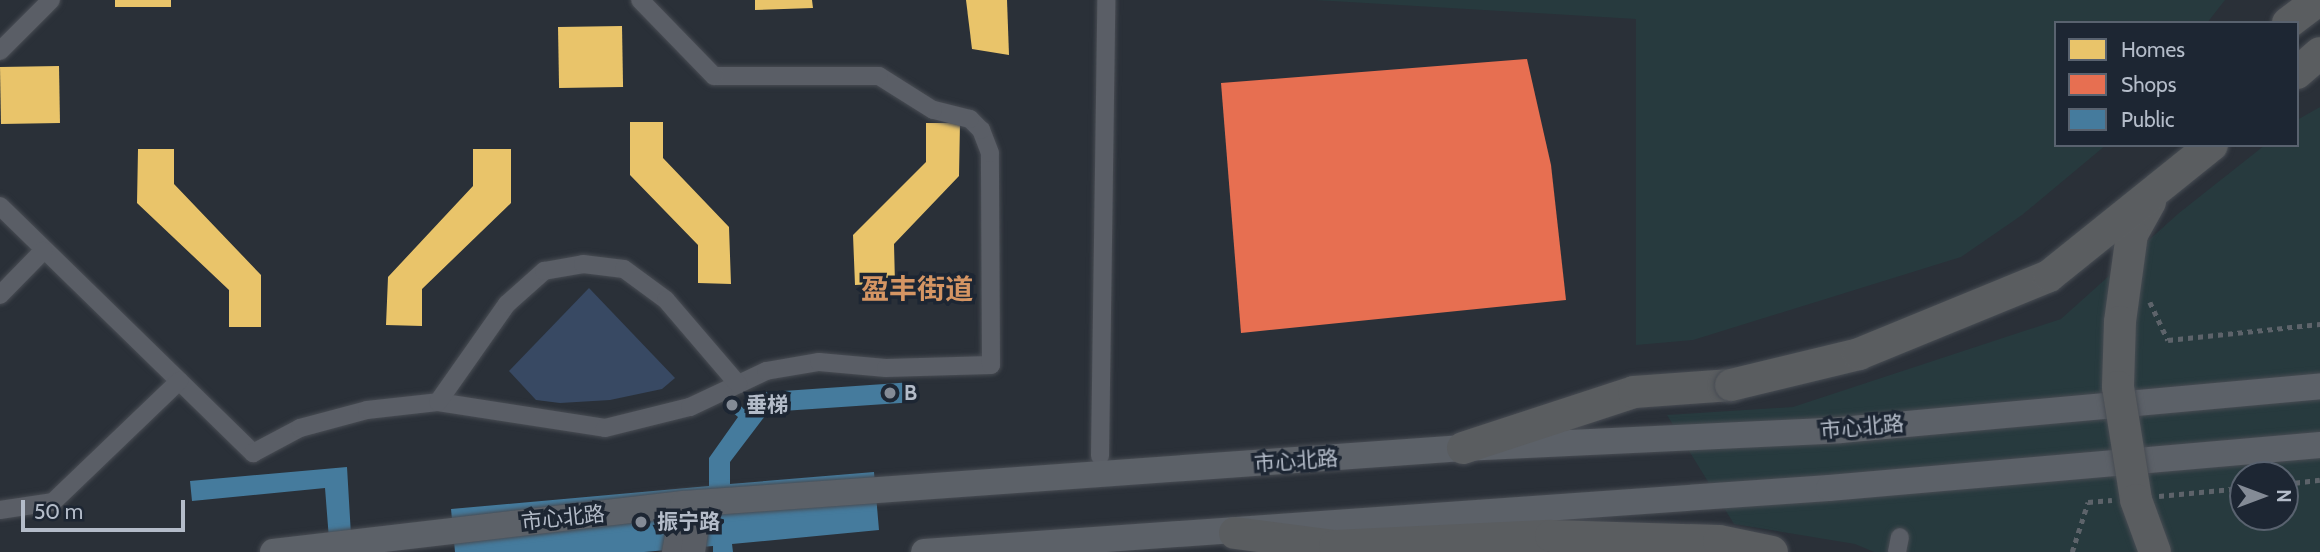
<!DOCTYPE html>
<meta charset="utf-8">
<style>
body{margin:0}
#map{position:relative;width:2320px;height:552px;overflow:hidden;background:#2a3038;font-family:Cabin,"Noto Sans SC",sans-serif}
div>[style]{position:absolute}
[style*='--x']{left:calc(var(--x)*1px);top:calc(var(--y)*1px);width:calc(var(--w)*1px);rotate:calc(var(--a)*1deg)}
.green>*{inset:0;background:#273a3e}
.water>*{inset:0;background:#384963}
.homes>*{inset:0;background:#e9c46a;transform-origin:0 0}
.shops>*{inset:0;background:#e76f51}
.public>*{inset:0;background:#457b9d}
.path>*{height:4.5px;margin-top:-2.25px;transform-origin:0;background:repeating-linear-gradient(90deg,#5d636a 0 5px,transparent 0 10px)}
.roads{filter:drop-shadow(0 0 2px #484c53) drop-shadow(0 0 2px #484c53)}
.minor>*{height:18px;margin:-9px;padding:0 9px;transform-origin:9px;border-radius:9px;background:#5a5e66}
.secondary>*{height:24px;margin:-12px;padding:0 12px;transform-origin:12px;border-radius:12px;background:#595d64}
.primary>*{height:26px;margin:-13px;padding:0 13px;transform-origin:13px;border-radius:13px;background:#5c6168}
.motorway>*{height:32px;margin:-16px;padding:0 16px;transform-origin:16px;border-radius:16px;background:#5a5d60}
.bridges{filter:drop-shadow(0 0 2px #474c53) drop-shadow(0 0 2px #474c53)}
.motorway-bridge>*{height:32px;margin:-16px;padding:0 16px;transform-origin:16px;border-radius:16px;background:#5a5d60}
.dots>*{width:19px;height:19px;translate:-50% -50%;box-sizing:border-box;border:4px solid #1d2633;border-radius:50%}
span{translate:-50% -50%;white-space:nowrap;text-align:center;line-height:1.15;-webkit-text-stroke:7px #1d2633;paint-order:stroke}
.poi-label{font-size:21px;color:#b4bcc9;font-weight:700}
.left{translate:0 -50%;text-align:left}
.street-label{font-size:21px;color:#b4bcc9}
.district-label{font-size:28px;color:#d59563;font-weight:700}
.legend{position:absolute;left:2054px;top:21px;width:245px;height:126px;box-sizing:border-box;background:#1d2633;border:2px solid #59626f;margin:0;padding:9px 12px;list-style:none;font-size:21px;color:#b4bcc9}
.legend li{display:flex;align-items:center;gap:14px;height:35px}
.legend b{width:35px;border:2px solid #59626f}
.north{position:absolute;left:2229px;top:461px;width:70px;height:70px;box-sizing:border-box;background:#1d2633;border:2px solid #59626f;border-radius:50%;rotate:90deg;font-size:19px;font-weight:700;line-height:28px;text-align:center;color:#b4bcc9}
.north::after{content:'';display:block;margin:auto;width:24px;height:32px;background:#848b96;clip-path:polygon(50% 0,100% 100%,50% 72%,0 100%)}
.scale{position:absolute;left:21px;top:500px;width:164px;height:32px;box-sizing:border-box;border:4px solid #b4bcc9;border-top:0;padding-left:9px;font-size:21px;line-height:24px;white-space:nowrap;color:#b4bcc9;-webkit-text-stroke:5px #1d2633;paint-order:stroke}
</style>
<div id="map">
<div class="green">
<div style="clip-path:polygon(1315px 0,2225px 0,2207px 23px,2056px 23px,2056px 145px,2106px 145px,2022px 215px,1961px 257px,1693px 340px,1636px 345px,1636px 19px)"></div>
<div style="clip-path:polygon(evenodd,2320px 107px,2320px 552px,1874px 552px,1855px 544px,1734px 524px,1667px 415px,1793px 407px,2061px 319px,2179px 213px,2265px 145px,2297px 145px,2297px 120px,2320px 107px,2243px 475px,2285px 475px,2285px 517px,2243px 517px,2243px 475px)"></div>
</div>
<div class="water">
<div style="clip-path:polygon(589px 288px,675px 378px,662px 389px,610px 400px,560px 403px,536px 400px,509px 371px)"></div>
</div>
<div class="homes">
<div style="left:115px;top:0;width:56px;height:7px"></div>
<div style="clip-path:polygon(755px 0,812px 0,813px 8px,755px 10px)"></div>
<div style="clip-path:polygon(966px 0,1007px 0,1009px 55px,972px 49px)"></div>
<div style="left:622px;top:26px;width:61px;height:64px;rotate:89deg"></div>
<div style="left:59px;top:66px;width:57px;height:59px;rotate:89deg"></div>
<div style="clip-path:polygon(630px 122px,663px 122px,663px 158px,729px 227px,731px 284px,698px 283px,698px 245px,630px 175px)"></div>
<div style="clip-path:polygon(926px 123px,960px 123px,959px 176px,894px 244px,895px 283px,855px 285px,853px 235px,926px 162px)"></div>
<div style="clip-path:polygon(138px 149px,174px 149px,174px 184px,261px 275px,261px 327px,229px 327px,229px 290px,137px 203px)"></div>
<div style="clip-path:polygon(473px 149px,511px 149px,511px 203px,422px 289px,422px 326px,386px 325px,388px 277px,473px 186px)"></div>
</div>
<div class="shops">
<div style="clip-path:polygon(1527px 59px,1551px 165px,1566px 300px,1241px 333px,1221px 83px)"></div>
</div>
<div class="public">
<div style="clip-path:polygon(913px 382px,915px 402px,768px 412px,730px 462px,730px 484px,874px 472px,879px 530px,732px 544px,733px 552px,713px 552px,713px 546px,644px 552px,455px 552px,451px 509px,709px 486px,709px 458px,738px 417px,724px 405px,731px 397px,744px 409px,755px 393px)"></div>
<div style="clip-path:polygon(347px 467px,352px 552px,330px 552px,325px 488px,192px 501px,190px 481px)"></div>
</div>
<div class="path">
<div style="--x:2150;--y:302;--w:42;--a:64.7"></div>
<div style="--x:2168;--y:340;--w:153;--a:-6"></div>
<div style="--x:2285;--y:484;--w:35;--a:-7"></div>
<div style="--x:2159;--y:496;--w:84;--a:-5.4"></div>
<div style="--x:2072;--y:552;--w:52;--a:-72.3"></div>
<div style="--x:2088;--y:502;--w:24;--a:-5"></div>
</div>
<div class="roads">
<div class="minor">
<div style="--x:0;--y:51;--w:72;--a:-45"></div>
<div style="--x:0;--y:206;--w:354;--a:44.3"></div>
<div style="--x:253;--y:453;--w:53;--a:-28"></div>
<div style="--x:300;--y:428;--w:69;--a:-15"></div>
<div style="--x:367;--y:410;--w:71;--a:-6.4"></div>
<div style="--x:438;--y:402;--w:169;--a:8.8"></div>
<div style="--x:605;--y:428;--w:88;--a:-13.9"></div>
<div style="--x:690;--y:407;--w:84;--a:-25.3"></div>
<div style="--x:766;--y:371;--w:54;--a:-9.6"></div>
<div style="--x:819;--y:362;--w:67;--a:5.1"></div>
<div style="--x:886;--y:368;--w:105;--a:-1.6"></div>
<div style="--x:991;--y:365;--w:212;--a:-90.3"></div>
<div style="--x:990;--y:153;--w:25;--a:-111"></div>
<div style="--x:981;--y:130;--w:16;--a:-135"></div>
<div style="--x:970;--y:119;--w:38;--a:-166"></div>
<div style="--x:933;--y:110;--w:64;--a:-147.8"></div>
<div style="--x:879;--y:76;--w:165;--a:180"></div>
<div style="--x:714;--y:76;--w:106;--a:-134.2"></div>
<div style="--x:0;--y:295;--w:62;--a:-45.7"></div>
<div style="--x:438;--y:402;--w:120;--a:-54.9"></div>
<div style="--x:507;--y:304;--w:50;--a:-41.7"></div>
<div style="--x:544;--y:271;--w:40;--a:-10"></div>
<div style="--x:583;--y:264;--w:41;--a:7"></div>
<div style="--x:624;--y:269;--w:52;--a:36.4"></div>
<div style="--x:666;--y:300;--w:111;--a:49.4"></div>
<div style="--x:1100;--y:456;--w:456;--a:-89.2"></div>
<div style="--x:0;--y:510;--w:54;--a:-8.6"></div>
<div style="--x:53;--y:502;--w:175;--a:-43.8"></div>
<div style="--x:1897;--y:552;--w:15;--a:-79"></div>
</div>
<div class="secondary">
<div style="--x:674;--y:552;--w:49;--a:-79.4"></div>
<div style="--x:693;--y:552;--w:48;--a:-81.5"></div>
</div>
<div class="primary">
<div style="--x:273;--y:552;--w:413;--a:-6.7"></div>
<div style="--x:683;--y:504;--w:782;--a:-4.11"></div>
<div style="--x:1463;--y:448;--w:378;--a:-2.7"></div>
<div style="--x:1841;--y:430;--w:481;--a:-5.2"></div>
<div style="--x:924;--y:552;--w:907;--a:-4.05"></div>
<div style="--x:1829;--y:488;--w:493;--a:-5"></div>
</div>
<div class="motorway">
<div style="--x:2288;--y:23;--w:39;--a:-37"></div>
<div style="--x:2297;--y:73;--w:30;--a:-41"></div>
<div style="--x:1463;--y:448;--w:180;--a:-18.1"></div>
<div style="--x:1634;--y:392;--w:97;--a:-4.1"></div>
<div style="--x:1235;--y:533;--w:101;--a:7.4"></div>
<div style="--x:1335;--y:546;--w:216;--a:-2.7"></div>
<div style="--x:1551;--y:536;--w:168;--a:1.7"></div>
<div style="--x:1719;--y:541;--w:54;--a:11.7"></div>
</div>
</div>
<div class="bridges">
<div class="motorway-bridge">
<div style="--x:2150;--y:202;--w:37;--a:119"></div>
<div style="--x:2132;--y:234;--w:89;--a:97.8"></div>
<div style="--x:2120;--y:322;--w:65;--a:91.8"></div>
<div style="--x:2118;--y:387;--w:114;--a:80.9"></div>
<div style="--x:2136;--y:500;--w:55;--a:69.9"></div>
<div style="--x:1731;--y:385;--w:132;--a:-13.6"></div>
<div style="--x:1859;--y:354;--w:205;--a:-22.3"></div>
<div style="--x:2049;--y:276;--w:209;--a:-38.8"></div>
</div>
</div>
<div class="dots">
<div style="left:890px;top:393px;background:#848b96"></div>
<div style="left:732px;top:405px;background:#848b96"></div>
<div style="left:641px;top:522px;background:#848b96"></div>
</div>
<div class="poi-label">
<span class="left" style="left:904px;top:393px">B</span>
<span class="left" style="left:746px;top:405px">垂梯</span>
<span class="left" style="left:657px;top:522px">振宁路</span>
</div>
<div class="street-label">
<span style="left:1862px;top:427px;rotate:-5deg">市心北路</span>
<span style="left:1296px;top:461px;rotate:-4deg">市心北路</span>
<span style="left:563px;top:518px;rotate:-6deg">市心北路</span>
</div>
<div class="district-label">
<span style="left:917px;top:289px">盈丰街道</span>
</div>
<ul class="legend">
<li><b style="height:19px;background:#e9c46a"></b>Homes</li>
<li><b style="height:19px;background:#e76f51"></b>Shops</li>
<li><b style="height:19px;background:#457b9d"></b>Public</li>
</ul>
<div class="north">N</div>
<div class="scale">50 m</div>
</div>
